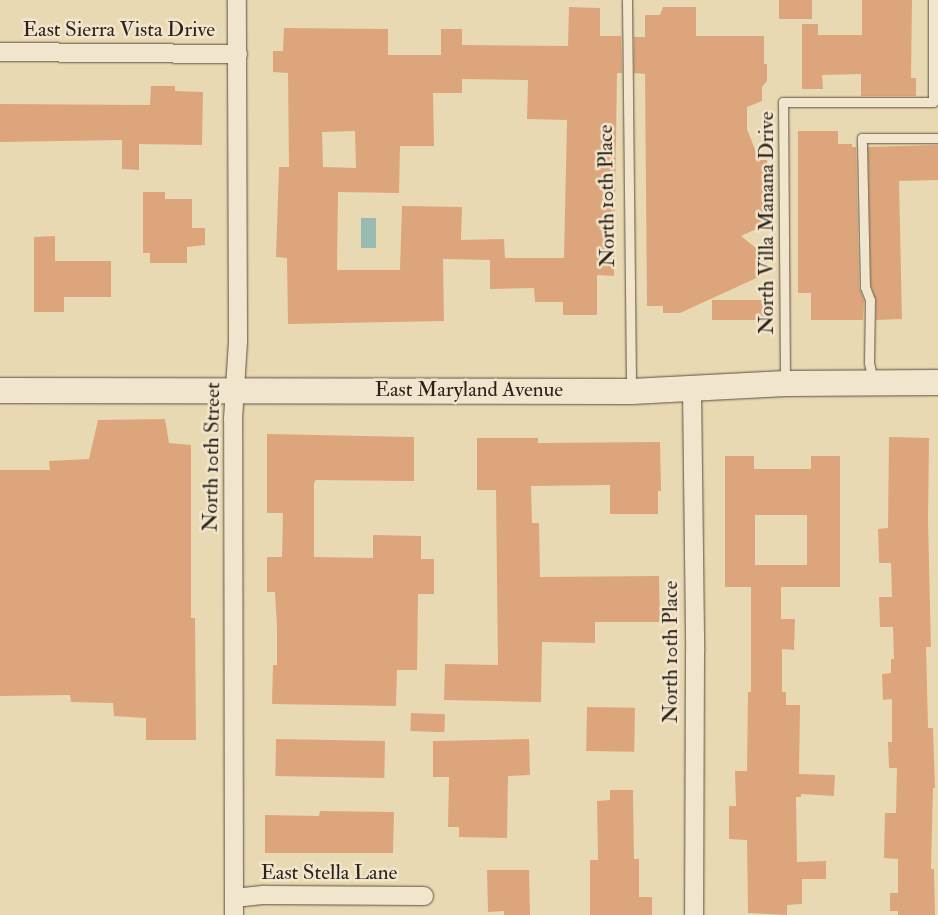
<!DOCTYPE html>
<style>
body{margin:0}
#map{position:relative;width:938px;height:915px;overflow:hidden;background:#e9d9b2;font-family:"IM FELL Double Pica",serif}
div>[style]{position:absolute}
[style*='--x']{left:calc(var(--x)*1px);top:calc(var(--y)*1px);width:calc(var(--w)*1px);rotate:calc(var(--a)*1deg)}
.water>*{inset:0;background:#97bab1;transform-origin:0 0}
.building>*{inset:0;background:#dda57b;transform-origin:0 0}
.roads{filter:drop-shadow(0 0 1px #5c4f3f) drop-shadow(0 0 1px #5c4f3f)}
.lane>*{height:9px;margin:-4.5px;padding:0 4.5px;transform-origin:4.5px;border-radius:4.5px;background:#f1e6cd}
.street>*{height:18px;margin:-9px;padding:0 9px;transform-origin:9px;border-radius:9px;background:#f1e6cd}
.secondary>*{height:25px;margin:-12.5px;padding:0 12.5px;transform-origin:12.5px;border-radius:12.5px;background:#f1e6cd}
span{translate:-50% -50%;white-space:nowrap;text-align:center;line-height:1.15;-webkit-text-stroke:5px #f1e6cd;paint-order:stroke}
.street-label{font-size:21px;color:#2d2119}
</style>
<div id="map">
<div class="water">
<div style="left:361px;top:218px;width:15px;height:30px"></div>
</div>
<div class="building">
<div style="left:779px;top:0;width:33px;height:19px"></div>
<div style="clip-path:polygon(862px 0,912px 0,911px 78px,916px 78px,916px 96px,861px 96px,861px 74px,822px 75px,823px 89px,802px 89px,802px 24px,818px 24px,818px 35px,862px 35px)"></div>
<div style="clip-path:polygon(evenodd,569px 7px,600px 8px,600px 36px,621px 36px,622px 73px,617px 73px,614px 276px,597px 275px,597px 315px,563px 315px,563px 302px,535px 302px,534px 288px,490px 289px,490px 260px,443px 259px,444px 321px,288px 324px,287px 258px,276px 257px,279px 167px,289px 167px,288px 73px,273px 72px,273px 51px,283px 51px,284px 28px,388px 29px,388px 55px,441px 55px,441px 29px,462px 29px,462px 45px,568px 46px,569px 7px,462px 79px,528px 80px,527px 119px,567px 120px,564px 258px,505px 258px,504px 239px,461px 240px,462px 207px,402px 206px,400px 270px,337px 270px,338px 192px,399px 193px,400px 146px,434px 146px,433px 93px,462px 93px,462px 79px,569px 7px,355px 131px,356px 168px,323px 167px,322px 132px,355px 131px)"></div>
<div style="clip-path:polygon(663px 7px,696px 7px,696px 36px,764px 36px,764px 64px,767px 64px,767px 81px,762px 87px,762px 101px,747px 107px,747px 129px,759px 160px,767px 160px,767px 224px,741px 236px,767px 257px,767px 273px,680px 313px,663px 313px,663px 306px,647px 306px,645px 74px,634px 73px,634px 37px,645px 37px,645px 15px,660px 15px)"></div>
<div style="clip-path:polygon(151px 86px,175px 86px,175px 91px,203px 92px,202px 145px,139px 144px,139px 170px,122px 169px,122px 140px,0 142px,0 104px,150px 105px)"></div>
<div style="clip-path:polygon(798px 131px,838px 131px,838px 144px,852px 144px,852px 147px,856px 147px,859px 287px,864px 301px,863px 320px,811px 320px,811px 293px,798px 293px)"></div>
<div style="clip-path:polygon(938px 145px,938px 180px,899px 181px,902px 319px,876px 320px,876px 300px,871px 286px,868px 147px)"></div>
<div style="clip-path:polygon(143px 192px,165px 192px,165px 199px,192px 199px,192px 228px,205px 228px,205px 245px,187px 247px,187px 263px,150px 263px,150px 253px,143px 253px)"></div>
<div style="clip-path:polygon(55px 236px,55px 261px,111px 261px,111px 297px,64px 297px,64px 312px,34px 312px,34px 237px)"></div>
<div style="left:712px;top:300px;width:56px;height:20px"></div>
<div style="clip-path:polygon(165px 419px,169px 443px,191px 445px,191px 618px,195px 618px,196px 740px,146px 740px,146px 718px,114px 716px,113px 703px,71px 702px,70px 695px,0 696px,0 470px,50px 470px,49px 461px,89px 459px,98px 420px)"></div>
<div style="clip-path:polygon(267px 434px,414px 437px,414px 481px,316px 480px,314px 483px,314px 557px,373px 558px,373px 535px,421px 536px,421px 559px,434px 559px,434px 594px,418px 594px,417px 670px,397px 670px,396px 706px,272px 704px,273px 665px,277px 665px,277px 627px,275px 592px,267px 592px,267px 557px,282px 557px,283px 513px,267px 513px)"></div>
<div style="clip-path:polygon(889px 437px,929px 438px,928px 521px,931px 647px,926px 647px,928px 728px,933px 728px,935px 788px,933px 788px,931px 869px,934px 869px,935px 915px,898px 915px,898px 911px,890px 911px,890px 893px,898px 893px,898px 859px,884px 858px,885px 813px,896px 813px,897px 768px,889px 768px,888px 742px,892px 742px,892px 699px,883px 700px,882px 674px,891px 673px,891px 659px,894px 659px,893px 627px,880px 627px,879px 597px,892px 597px,891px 563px,879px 563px,878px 529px,888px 528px)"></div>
<div style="clip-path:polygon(477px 438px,538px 438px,538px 443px,660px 442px,661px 491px,658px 491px,658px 514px,610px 514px,610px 485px,531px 486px,532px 523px,539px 523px,540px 577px,659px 576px,660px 622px,595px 622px,595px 643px,542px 642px,541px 702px,444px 700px,445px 664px,498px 665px,496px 490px,477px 490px)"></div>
<div style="clip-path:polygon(evenodd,725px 456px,754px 456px,754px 469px,811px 469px,811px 456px,840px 456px,840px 587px,781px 587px,781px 619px,795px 619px,794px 650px,782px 649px,782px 692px,786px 692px,786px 705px,800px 705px,799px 774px,835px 775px,834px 796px,801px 794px,801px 797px,796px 797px,797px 862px,826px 861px,826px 879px,802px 879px,802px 904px,787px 905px,787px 915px,748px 913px,747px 840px,729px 839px,729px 806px,736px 806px,735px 771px,747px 771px,748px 692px,751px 692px,751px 587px,725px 587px,725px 456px,755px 515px,807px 515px,807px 565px,755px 565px,755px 515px)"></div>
<div style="left:587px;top:707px;width:48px;height:44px;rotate:1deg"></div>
<div style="left:411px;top:713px;width:34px;height:18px;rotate:2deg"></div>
<div style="left:276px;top:739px;width:109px;height:37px;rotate:1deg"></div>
<div style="clip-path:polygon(529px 739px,530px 775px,508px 776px,507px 838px,459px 837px,459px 827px,448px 827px,449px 777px,433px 777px,433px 741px)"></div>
<div style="clip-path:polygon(610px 790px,633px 790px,634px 859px,639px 859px,639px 897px,652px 897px,652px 915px,590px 915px,590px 860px,598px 860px,597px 801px,610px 800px)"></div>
<div style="clip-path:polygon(320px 811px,394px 812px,393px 853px,265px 853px,265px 815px,319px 816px)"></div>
<div style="clip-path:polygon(487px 870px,529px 870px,530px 915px,504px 915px,504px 911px,488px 912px)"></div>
</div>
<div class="roads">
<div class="lane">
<div style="--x:627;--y:0;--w:390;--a:89.4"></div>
<div style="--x:873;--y:380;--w:17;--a:-103"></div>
<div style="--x:869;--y:363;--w:63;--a:-89.1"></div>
<div style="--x:870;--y:300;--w:14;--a:-111"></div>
<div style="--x:865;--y:287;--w:149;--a:-91.2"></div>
<div style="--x:862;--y:138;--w:76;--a:0"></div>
<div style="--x:785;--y:382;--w:280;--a:-90.4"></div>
<div style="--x:783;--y:102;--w:150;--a:0"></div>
<div style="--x:933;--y:102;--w:102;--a:-90"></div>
</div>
<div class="street">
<div style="--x:0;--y:52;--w:238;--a:0.5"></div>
<div style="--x:692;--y:389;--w:263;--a:89.3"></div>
<div style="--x:695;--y:652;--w:263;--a:90.2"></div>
<div style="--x:234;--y:898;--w:31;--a:-6"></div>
<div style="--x:265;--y:895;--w:159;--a:0.4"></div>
<div style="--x:234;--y:915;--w:496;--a:-90.1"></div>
<div style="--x:233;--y:419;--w:78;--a:-86.3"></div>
<div style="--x:238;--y:341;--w:341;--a:-90.2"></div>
</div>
<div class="secondary">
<div style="--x:0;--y:390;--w:631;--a:0.09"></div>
<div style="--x:631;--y:391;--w:154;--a:-3"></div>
<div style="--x:785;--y:383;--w:153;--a:-0.4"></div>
</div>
</div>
<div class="street-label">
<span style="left:119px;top:30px">East Sierra Vista Drive</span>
<span style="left:607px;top:196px;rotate:-91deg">North 10th Place</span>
<span style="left:767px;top:223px;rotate:-90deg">North Villa Manana Drive</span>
<span style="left:469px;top:390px">East Maryland Avenue</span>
<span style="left:212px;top:457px;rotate:-89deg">North 10th Street</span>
<span style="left:671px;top:652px;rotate:-90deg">North 10th Place</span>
<span style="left:329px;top:873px">East Stella Lane</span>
</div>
</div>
